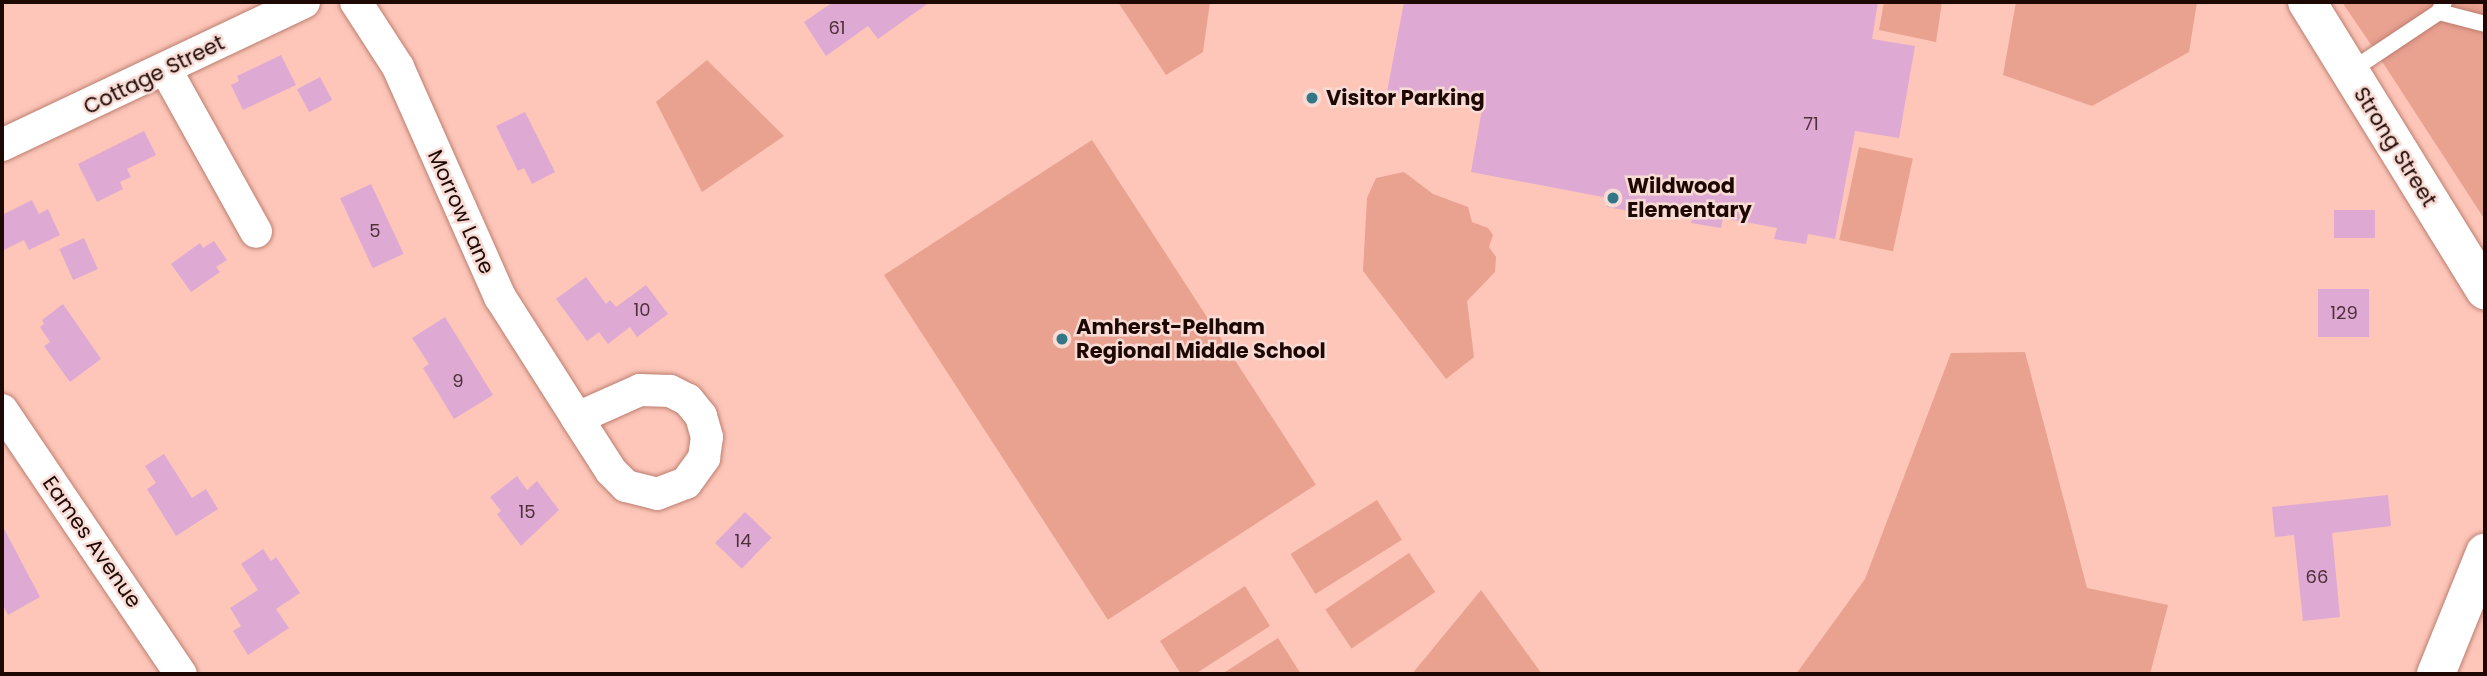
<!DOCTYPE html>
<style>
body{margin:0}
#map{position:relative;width:2487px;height:676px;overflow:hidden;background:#fdc6b9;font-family:Poppins,sans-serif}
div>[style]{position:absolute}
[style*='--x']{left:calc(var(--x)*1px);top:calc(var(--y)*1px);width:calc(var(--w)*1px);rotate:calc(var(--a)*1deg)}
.green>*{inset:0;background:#e9a190;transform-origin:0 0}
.building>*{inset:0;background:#deaad3;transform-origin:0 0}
.roads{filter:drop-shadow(0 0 2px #bc7e6f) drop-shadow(0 0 2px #bc7e6f)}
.lane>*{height:16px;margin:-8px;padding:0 8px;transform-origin:8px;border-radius:8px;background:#fff}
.street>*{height:32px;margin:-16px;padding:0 16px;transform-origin:16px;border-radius:16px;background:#fff}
.secondary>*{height:38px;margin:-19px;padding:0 19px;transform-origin:19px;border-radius:19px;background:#fff}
.dots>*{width:19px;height:19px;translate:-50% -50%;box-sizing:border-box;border:4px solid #f7dbd4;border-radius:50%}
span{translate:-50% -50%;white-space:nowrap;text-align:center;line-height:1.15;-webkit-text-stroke:5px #f7dbd4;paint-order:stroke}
.number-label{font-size:18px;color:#4e3038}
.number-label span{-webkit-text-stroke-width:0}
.street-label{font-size:21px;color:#1e0804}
.poi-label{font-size:21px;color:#1e0804;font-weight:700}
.left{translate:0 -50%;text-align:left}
.frame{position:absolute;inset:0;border:4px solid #1e0804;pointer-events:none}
</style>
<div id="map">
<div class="green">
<div style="clip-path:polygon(1118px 2px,1210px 2px,1203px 52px,1166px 75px)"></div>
<div style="clip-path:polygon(1884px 2px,1942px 2px,1936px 42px,1879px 30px)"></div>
<div style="clip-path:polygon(2016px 2px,2197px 2px,2189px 52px,2092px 106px,2003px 75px)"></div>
<div style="clip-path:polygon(2342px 2px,2485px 2px,2485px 220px,2374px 49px)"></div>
<div style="clip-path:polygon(707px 60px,784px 136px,702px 192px,656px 102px)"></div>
<div style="left:1092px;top:140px;width:411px;height:248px;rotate:57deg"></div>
<div style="left:1859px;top:147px;width:55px;height:95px;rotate:12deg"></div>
<div style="clip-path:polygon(1404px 172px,1433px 194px,1468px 207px,1472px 222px,1488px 228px,1493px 235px,1489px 247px,1496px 257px,1495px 272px,1467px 301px,1474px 357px,1446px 379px,1363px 271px,1367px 198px,1376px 178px)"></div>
<div style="clip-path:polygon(2025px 352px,2087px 588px,2168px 605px,2150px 674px,1796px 674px,1865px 579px,1951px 353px)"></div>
<div style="left:1377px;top:500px;width:47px;height:102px;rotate:58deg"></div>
<div style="left:1409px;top:553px;width:47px;height:101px;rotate:56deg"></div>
<div style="clip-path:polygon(1245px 586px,1270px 626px,1195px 674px,1181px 674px,1160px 641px)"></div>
<div style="clip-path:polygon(1481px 590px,1542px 674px,1412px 674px)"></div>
<div style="clip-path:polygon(1278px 638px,1301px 674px,1222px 674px)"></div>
</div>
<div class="building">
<div style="clip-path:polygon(833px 2px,930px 2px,878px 39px,868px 26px,826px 56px,804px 22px)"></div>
<div style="clip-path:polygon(1404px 2px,1878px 2px,1872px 39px,1915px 46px,1899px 138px,1855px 131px,1835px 239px,1808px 234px,1806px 244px,1774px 239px,1777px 228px,1723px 218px,1721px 228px,1691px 223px,1693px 213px,1638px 203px,1636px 212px,1607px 207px,1608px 198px,1471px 172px,1482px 109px,1387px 92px)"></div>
<div style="clip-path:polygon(281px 55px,296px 85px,243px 110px,231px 85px,239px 81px,237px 76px)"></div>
<div style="left:320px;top:77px;width:26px;height:26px;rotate:62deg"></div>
<div style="clip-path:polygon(525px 112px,555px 172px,532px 184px,524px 168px,518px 171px,496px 126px)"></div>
<div style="clip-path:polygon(144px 131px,156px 155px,127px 169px,131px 177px,120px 182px,123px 189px,97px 202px,78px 164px)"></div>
<div style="left:371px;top:184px;width:77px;height:34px;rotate:65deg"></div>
<div style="clip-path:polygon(32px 200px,39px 214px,48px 209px,60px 235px,29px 250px,24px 240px,2px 251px,2px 215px)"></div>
<div style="left:2334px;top:210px;width:41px;height:28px"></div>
<div style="left:84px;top:238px;width:34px;height:27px;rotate:66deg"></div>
<div style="clip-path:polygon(214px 241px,227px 260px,216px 267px,220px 272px,191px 292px,171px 264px,200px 243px,203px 248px)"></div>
<div style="clip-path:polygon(586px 277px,606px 304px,610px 300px,616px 307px,646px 285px,668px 314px,637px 337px,630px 327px,608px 344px,599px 332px,587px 341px,556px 299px)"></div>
<div style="left:2318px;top:289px;width:51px;height:48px"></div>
<div style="clip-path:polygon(63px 304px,101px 359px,70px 382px,44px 346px,50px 342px,40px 327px,44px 324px,42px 320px)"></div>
<div style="clip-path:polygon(445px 317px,493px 395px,454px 419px,423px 368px,429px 364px,412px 338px)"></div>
<div style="clip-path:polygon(164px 454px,192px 498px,206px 489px,218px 509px,176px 536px,147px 489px,156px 483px,145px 466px)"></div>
<div style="clip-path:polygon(517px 476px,527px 490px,537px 481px,559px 510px,521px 546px,497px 514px,501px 511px,490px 497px)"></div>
<div style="clip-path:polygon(2388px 495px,2391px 526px,2332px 533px,2340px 617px,2303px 621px,2294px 535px,2275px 537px,2272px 507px)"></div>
<div style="left:745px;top:512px;width:37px;height:43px;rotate:44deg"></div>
<div style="clip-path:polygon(2px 525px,40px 597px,8px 615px,2px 603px)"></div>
<div style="clip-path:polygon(263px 549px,271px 561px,276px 557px,300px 593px,276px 609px,289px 628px,248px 655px,233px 631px,241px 626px,230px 608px,258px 590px,241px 564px)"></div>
</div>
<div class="roads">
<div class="lane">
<div style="--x:2444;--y:2;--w:11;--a:117"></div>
<div style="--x:2439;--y:12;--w:48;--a:14.6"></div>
<div style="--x:2349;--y:72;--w:108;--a:-33.7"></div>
</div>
<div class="street">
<div style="--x:356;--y:2;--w:77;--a:57.1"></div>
<div style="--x:398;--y:67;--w:252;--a:66.1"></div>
<div style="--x:500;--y:297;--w:143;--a:57.5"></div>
<div style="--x:577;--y:418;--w:63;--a:57.3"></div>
<div style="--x:611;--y:471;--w:21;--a:45"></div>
<div style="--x:626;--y:486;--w:32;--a:14"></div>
<div style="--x:657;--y:494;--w:31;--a:-21"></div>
<div style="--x:686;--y:483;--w:31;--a:-54"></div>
<div style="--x:704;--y:458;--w:21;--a:-82"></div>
<div style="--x:707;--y:437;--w:22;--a:-106"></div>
<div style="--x:701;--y:416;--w:21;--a:-129"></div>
<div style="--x:688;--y:400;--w:20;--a:-153"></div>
<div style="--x:670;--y:391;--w:30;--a:-178"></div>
<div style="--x:640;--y:390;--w:69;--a:156"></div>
<div style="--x:166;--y:70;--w:185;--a:60.9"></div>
<div style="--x:2;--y:145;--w:334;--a:-25.3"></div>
<div style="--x:2;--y:410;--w:319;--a:55.9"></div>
</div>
<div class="secondary">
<div style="--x:2307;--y:2;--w:339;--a:58.3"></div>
<div style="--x:2436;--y:674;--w:131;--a:-68"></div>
</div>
</div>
<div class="dots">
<div style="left:1312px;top:98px;background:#337786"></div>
<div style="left:1613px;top:198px;background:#337786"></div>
<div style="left:1062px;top:339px;background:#337786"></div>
</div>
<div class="number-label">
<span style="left:837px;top:28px">61</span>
<span style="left:1811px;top:124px">71</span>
<span style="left:375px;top:231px">5</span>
<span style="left:642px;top:310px">10</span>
<span style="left:2344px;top:313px">129</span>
<span style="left:458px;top:381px">9</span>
<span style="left:527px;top:512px">15</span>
<span style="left:743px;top:541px">14</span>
<span style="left:2317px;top:577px">66</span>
</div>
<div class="street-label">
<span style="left:154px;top:75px;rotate:-26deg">Cottage Street</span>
<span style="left:2395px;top:147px;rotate:58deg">Strong Street</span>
<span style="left:461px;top:212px;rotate:66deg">Morrow Lane</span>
<span style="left:92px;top:542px;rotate:55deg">Eames Avenue</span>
</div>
<div class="poi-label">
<span class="left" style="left:1326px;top:98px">Visitor Parking</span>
<span class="left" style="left:1627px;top:198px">Wildwood<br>Elementary</span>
<span class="left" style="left:1076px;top:339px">Amherst-Pelham<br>Regional Middle School</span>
</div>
<div class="frame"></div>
</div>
